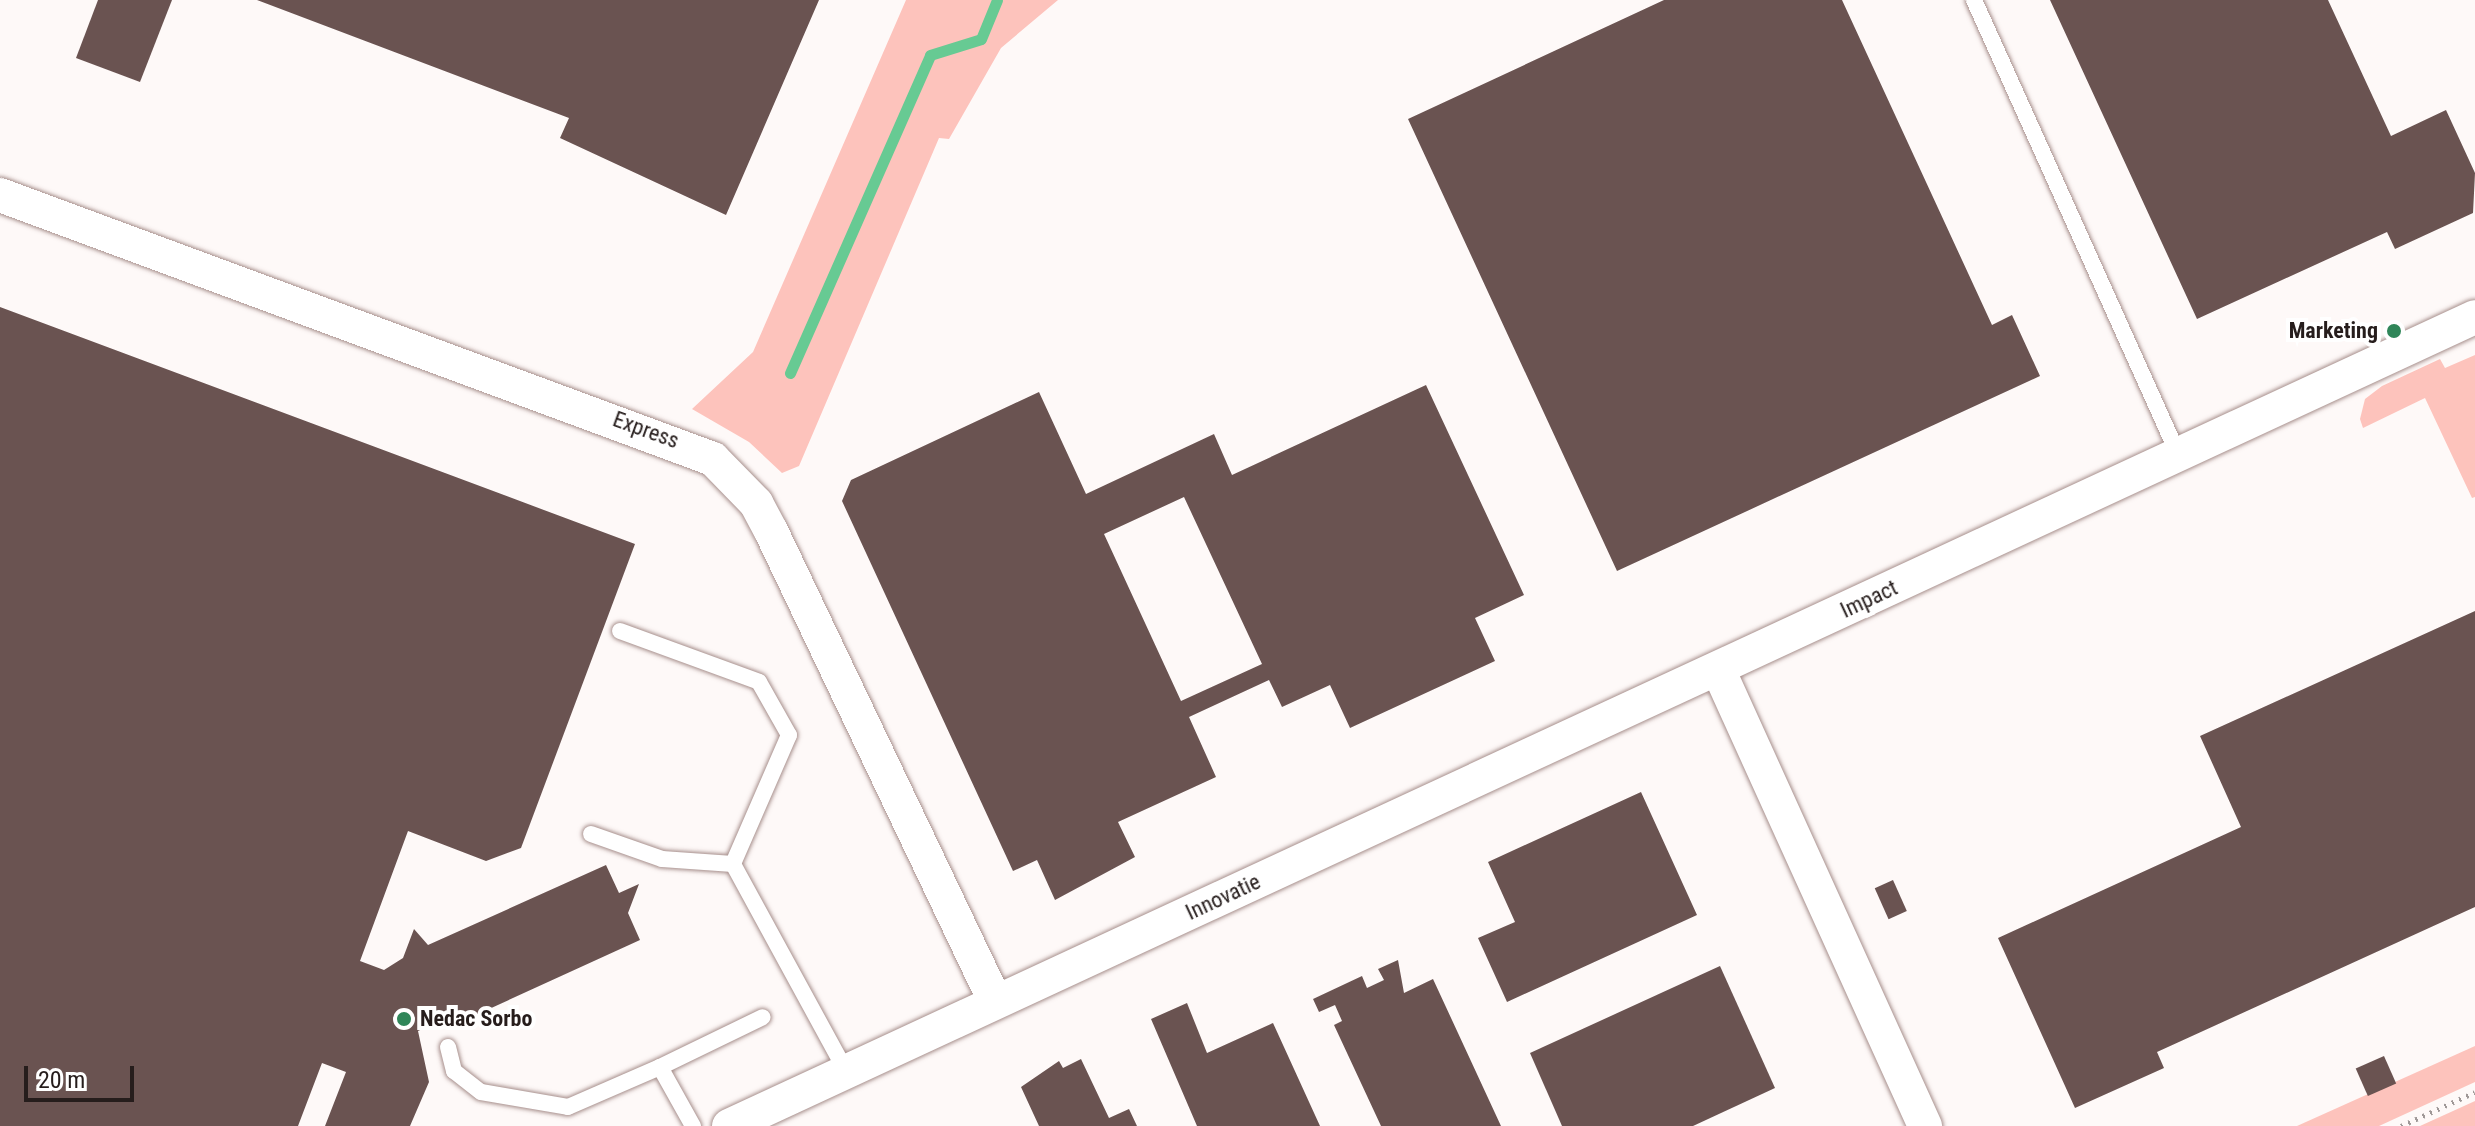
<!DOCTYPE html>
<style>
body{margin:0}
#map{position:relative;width:2475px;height:1126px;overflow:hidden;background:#fef9f8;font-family:"Roboto Condensed",sans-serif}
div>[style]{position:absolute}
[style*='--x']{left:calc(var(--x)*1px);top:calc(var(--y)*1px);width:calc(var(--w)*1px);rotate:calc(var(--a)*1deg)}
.green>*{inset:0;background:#fdc3bc}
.stream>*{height:11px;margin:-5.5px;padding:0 5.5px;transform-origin:5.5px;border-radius:5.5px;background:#67ca93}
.building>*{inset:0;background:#6a5351;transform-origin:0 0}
.path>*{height:5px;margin-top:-2.5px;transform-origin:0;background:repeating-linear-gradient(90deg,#9f9897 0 2px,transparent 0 8px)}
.roads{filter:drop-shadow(0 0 2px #a78f8c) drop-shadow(0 0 2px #a78f8c)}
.lane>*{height:16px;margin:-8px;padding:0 8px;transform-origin:8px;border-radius:8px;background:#fff}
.street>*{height:34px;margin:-17px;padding:0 17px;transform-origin:17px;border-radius:17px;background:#fff}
.dots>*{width:22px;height:22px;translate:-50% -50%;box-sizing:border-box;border:4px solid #fff;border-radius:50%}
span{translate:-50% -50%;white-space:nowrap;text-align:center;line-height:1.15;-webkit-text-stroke:8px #fff;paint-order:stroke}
.poi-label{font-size:22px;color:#261d1c;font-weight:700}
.right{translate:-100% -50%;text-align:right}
.left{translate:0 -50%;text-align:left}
.street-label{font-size:22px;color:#261d1c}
.scale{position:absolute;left:24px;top:1066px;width:110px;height:36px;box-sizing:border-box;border:4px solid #261d1c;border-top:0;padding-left:10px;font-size:24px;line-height:28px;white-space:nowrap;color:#261d1c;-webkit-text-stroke:6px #fff;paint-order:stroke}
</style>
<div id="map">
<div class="green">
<div style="clip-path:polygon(906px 0,1058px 0,1001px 48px,949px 139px,939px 138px,799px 466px,782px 473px,749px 442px,692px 409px,753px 352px)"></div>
<div style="clip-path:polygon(2475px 355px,2475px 497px,2472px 498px,2425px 398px,2363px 428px,2360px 419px,2365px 399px,2382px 386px,2440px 359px,2445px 368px)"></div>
<div style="clip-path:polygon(2475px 1046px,2475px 1082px,2379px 1126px,2297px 1126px)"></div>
<div style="clip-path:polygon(2475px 1101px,2475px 1126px,2420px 1126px)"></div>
</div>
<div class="stream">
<div style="--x:790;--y:373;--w:347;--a:-66.2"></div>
<div style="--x:930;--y:55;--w:53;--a:-17.4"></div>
<div style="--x:981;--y:39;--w:42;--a:-67.7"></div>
</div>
<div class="building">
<div style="clip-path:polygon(98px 0,172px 0,140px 82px,76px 58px)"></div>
<div style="clip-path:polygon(257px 0,819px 0,726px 215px,560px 138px,569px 118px)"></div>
<div style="clip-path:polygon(1664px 0,1842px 0,1992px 325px,2012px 315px,2040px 376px,1617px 571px,1408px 119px)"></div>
<div style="clip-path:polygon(2050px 0,2328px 0,2391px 136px,2446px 110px,2475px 173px,2473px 213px,2395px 249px,2387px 232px,2197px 319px)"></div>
<div style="clip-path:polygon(0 307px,635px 544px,521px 848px,486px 861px,408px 831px,360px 961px,384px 970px,403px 958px,414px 929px,428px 945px,606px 865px,619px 893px,639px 884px,628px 913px,640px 940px,454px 1025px,450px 1016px,418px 1031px,429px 1082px,410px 1126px,325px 1126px,346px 1072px,322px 1063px,298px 1126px,0 1126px)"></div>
<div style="clip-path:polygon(evenodd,1426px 385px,1524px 595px,1475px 618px,1495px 661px,1350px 728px,1330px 685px,1282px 707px,1269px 680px,1189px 717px,1216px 777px,1118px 822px,1135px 857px,1055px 900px,1037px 860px,1013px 871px,842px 501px,851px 480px,1039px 392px,1086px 494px,1214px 434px,1232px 475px,1426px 385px,1184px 497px,1262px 664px,1181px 701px,1104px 534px,1184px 497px)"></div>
<div style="clip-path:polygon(2475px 611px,2475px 907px,2157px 1052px,2164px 1068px,2075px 1108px,1998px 938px,2241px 827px,2200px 736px)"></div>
<div style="clip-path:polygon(1641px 792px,1697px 915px,1507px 1002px,1478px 938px,1515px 922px,1488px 862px)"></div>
<div style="left:1893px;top:880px;width:34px;height:20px;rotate:66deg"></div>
<div style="clip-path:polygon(1398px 960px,1404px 993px,1433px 979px,1501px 1126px,1381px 1126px,1334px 1025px,1342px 1021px,1335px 1005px,1319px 1012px,1313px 999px,1362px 976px,1367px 988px,1384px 980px,1378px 969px)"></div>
<div style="clip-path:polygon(1720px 966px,1775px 1088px,1693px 1126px,1562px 1126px,1530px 1053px)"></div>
<div style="clip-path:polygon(1187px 1003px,1207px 1053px,1273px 1023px,1320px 1126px,1197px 1126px,1151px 1019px)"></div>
<div style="left:2384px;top:1056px;width:30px;height:31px;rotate:66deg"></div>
<div style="clip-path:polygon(1081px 1059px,1109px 1118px,1129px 1109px,1137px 1126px,1039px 1126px,1021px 1087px,1059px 1061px,1063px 1068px)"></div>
</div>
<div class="path">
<div style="--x:2401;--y:1126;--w:81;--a:-24.7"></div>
</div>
<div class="roads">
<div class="lane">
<div style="--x:1974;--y:0;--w:500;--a:65.8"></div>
<div style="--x:620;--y:631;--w:148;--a:20.1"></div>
<div style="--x:759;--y:682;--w:61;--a:60.5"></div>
<div style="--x:789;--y:735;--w:141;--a:113.5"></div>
<div style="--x:733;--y:864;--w:236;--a:61.4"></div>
<div style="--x:591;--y:834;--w:75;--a:19.4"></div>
<div style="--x:662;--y:859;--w:71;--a:4"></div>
<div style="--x:448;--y:1047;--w:25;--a:76"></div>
<div style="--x:454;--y:1071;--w:34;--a:38"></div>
<div style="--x:481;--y:1092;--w:88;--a:9.8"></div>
<div style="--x:568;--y:1107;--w:100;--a:-23.5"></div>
<div style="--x:660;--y:1067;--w:68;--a:60.8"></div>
<div style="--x:660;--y:1067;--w:114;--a:-25.9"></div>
</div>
<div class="street">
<div style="--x:0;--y:195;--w:760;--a:20.32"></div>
<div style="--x:713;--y:459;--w:62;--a:45.7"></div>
<div style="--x:756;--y:503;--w:32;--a:62"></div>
<div style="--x:771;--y:531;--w:521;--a:64.52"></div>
<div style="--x:1718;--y:669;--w:502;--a:65.63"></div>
<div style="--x:729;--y:1126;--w:1924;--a:-24.86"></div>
</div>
</div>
<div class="dots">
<div style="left:2394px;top:331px;background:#308659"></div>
<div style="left:404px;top:1019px;background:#308659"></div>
</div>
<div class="poi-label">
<span class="right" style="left:2378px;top:331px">Marketing</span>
<span class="left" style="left:420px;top:1019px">Nedac Sorbo</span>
</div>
<div class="street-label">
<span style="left:646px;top:430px;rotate:20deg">Express</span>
<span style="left:1869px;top:599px;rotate:-25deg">Impact</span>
<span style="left:1223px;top:897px;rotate:-25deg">Innovatie</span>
</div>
<div class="scale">20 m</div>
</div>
